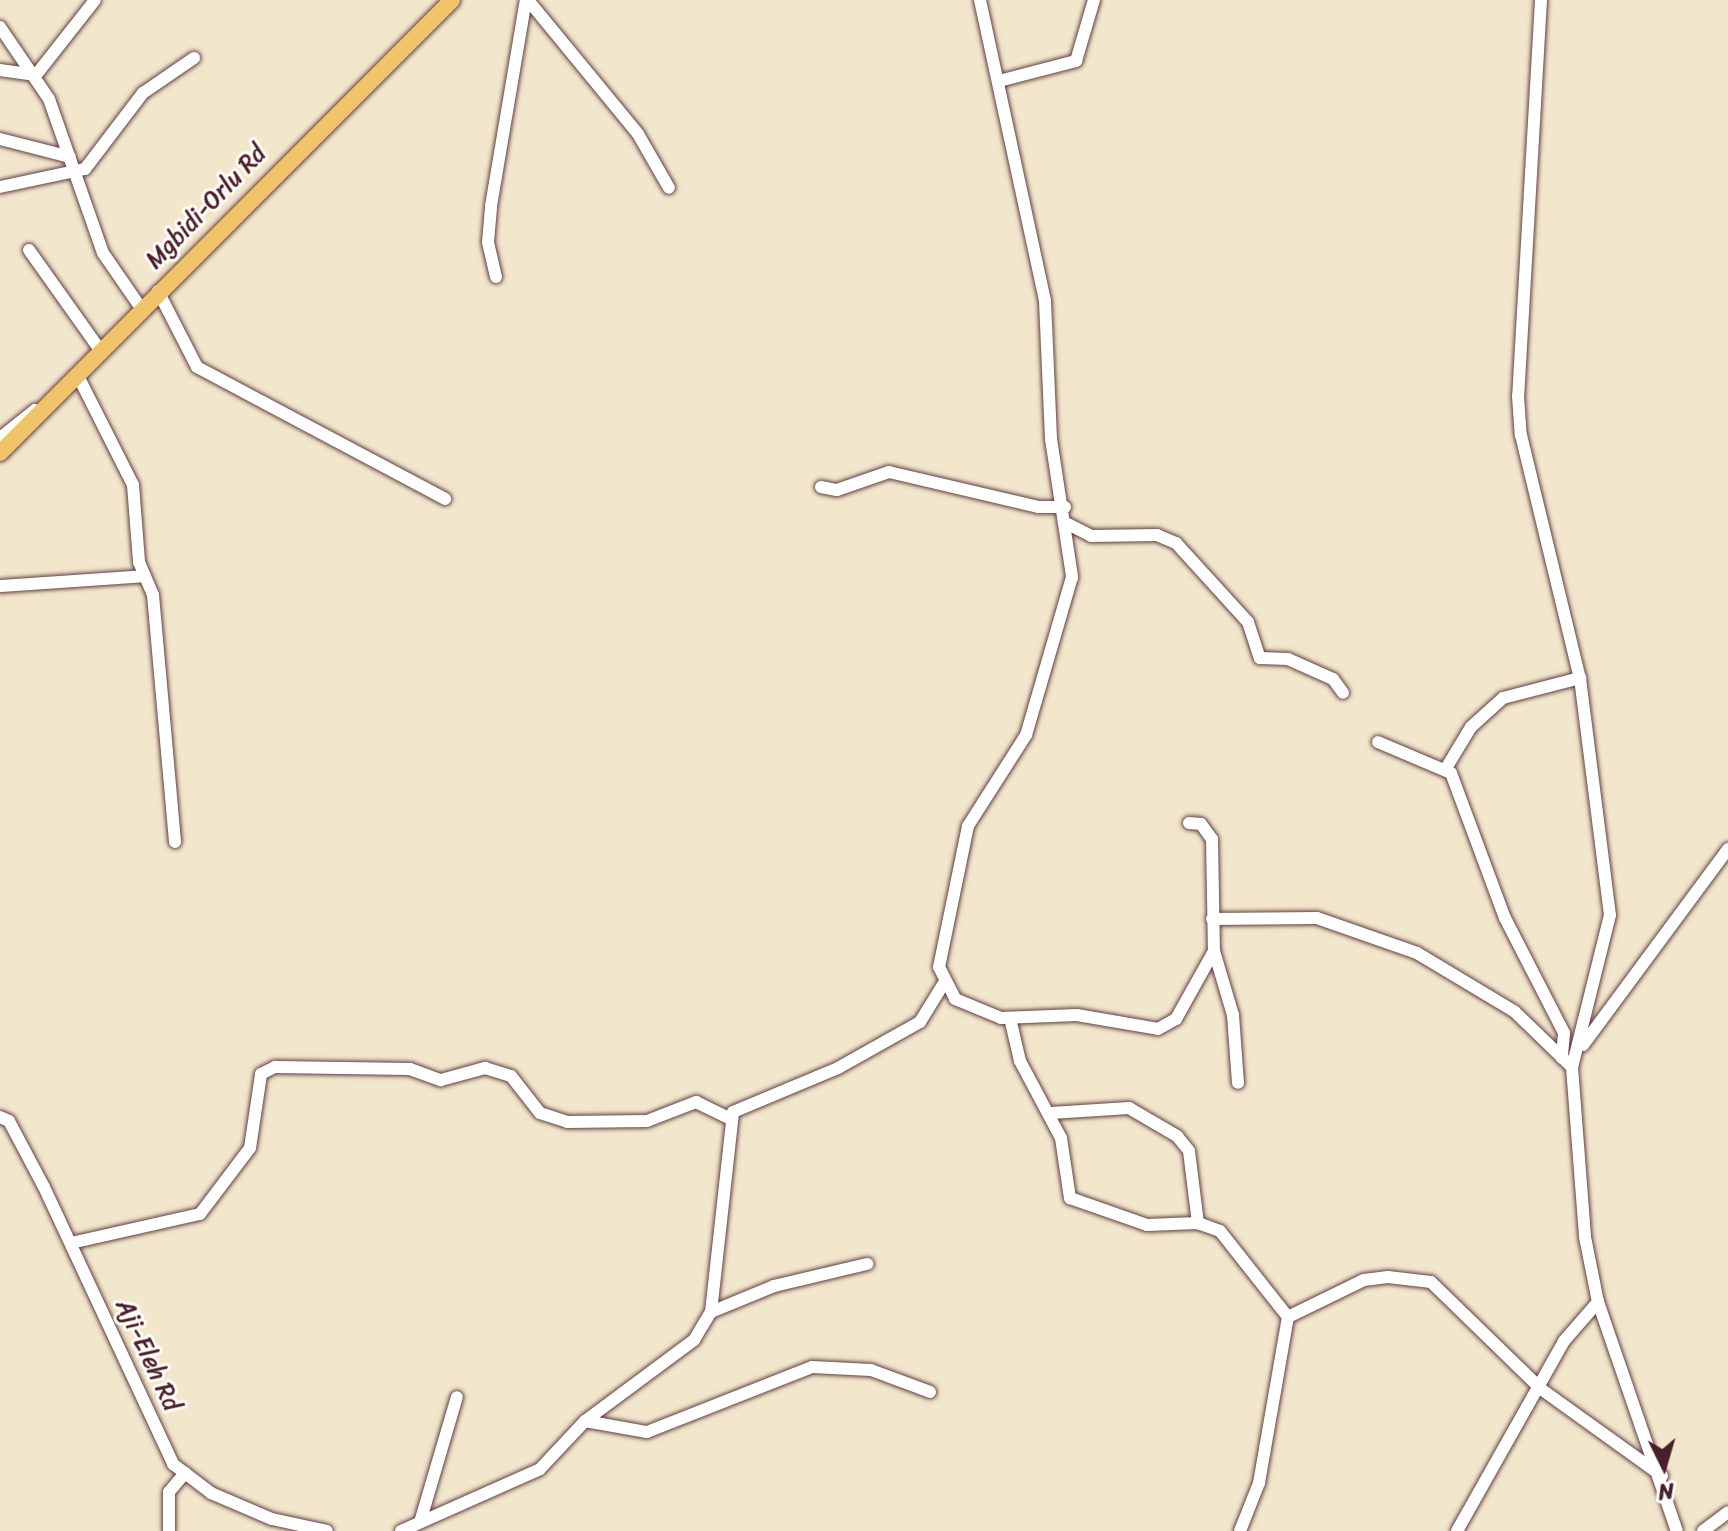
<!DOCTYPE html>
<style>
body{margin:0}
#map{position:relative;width:1728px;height:1531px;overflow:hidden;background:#f2e6cc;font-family:Sriracha,sans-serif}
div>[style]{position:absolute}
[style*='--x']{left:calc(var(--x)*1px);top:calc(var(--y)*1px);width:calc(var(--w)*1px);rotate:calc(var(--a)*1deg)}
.roads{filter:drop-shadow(0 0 2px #633d43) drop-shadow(0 0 2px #633d43)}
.minor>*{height:12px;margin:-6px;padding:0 6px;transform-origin:6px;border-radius:6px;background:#fff}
.major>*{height:16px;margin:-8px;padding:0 8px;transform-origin:8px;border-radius:8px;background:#f1c36a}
span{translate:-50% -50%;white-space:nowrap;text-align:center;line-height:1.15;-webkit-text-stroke:6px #fdfcf7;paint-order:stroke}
.street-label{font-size:24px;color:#4a1f2b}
.north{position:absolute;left:1624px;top:1427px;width:80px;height:80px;-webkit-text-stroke:6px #fdfcf7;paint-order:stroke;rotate:175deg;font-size:22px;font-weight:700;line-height:32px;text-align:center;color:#4a1f2b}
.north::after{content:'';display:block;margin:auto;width:28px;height:36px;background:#4a1f2b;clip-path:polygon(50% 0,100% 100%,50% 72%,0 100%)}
</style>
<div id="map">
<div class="roads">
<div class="minor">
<div style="--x:528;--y:0;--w:173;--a:50.6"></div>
<div style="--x:638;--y:134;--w:62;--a:60.1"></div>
<div style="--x:980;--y:0;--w:308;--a:77.8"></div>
<div style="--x:1045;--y:301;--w:138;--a:87.5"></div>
<div style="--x:1051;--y:439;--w:140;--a:81.3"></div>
<div style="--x:1072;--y:577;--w:165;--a:106.2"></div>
<div style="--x:1026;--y:735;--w:108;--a:122.5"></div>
<div style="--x:968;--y:826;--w:144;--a:101.6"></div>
<div style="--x:939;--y:967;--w:36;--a:63"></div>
<div style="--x:955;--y:999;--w:50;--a:22.4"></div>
<div style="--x:1001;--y:1018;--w:76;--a:-2.3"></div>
<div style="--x:1077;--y:1015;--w:82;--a:9.8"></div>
<div style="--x:1158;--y:1029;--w:21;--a:-29"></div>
<div style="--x:1176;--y:1019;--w:78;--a:-60.8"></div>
<div style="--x:1541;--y:0;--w:397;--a:93.3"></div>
<div style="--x:1518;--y:396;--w:39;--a:86"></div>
<div style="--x:1521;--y:435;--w:250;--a:76.4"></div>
<div style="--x:1580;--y:678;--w:239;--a:82.8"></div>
<div style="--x:1610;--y:915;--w:157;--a:104"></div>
<div style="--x:1572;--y:1067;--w:170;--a:85.6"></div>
<div style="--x:1585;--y:1237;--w:66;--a:78.7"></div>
<div style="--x:1598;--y:1302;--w:242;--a:71"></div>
<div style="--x:0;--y:27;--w:87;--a:55.8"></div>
<div style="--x:49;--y:99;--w:163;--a:70.7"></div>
<div style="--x:103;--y:253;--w:67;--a:55.4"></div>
<div style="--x:0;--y:70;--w:36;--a:8"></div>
<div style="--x:36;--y:75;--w:95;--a:-51.8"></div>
<div style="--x:999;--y:81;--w:80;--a:-14.6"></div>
<div style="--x:1076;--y:61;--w:64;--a:-73.6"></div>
<div style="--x:0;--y:139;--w:72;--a:14.4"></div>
<div style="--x:0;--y:187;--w:87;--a:-12"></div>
<div style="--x:85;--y:169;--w:96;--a:-52.7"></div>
<div style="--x:143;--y:93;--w:62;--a:-34.5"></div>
<div style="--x:29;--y:250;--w:123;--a:54.6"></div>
<div style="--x:496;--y:277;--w:36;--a:-103"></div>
<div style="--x:488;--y:242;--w:36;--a:-85"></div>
<div style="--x:491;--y:206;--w:209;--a:-80.4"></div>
<div style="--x:158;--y:291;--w:85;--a:62.8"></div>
<div style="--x:197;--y:367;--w:281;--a:28"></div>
<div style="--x:77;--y:374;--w:124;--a:63.2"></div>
<div style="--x:133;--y:485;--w:77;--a:85.5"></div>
<div style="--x:139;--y:562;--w:36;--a:67"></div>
<div style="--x:153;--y:595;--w:248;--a:84.9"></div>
<div style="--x:0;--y:438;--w:45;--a:-38.7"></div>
<div style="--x:821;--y:487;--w:16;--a:11"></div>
<div style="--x:837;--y:490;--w:55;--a:-19.1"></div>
<div style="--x:889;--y:472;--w:153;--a:13.2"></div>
<div style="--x:1038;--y:507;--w:27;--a:0"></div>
<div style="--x:1064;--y:522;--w:30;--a:27"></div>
<div style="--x:1091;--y:536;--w:66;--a:-0.9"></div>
<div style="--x:1157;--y:535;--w:21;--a:23"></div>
<div style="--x:1176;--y:543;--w:107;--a:47.7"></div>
<div style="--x:1248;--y:622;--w:38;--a:72"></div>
<div style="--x:1260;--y:658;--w:28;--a:2"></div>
<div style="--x:1288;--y:659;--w:49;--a:24"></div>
<div style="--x:1333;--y:679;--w:17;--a:54"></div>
<div style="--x:0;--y:586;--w:145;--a:-3.9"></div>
<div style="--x:1378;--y:742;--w:79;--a:23"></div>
<div style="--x:1451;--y:773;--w:155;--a:69.6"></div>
<div style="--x:1505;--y:918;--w:129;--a:62.8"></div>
<div style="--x:1564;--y:1033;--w:25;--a:95"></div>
<div style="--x:1445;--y:770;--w:50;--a:-58.8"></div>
<div style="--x:1471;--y:727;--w:43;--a:-42.2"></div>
<div style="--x:1503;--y:698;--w:80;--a:-14.6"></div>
<div style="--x:1189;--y:823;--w:12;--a:5"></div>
<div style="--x:1201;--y:824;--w:19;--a:54"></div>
<div style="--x:1212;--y:839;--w:112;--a:89"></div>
<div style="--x:1214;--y:951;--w:67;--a:73.5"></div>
<div style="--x:1233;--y:1015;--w:68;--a:85.8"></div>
<div style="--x:1212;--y:919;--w:105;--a:-0.5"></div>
<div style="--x:1317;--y:918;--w:106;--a:19.3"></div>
<div style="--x:1417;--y:953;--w:114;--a:31"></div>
<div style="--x:1515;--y:1012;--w:79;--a:44"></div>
<div style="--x:1010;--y:1018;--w:44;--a:76.9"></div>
<div style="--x:1020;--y:1061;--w:87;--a:62"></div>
<div style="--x:1061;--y:1138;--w:61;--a:81.5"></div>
<div style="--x:1070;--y:1198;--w:82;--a:19.3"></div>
<div style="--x:1147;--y:1225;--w:51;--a:-2.2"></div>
<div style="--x:1198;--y:1223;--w:23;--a:20"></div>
<div style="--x:1220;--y:1231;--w:110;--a:51.7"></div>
<div style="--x:1583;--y:1045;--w:244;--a:-53.5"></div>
<div style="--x:1051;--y:1113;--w:78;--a:-3.7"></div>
<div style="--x:1129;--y:1108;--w:56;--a:30.3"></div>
<div style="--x:1177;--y:1136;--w:19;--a:51"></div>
<div style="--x:1189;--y:1151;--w:73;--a:82.9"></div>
<div style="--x:0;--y:1117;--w:10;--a:24"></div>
<div style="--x:9;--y:1121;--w:75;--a:62.1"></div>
<div style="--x:44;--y:1187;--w:306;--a:65"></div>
<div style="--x:173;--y:1464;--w:48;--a:37.3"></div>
<div style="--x:211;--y:1493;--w:66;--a:23.1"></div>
<div style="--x:272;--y:1519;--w:56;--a:12.3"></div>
<div style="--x:71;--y:1243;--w:132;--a:-12.7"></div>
<div style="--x:200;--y:1214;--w:83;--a:-52.9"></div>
<div style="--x:250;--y:1148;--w:75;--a:-81.5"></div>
<div style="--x:261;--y:1074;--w:16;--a:-27"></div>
<div style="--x:275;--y:1067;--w:135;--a:0.8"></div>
<div style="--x:410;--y:1069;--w:33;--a:20"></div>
<div style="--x:441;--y:1080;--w:46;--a:-15.3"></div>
<div style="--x:485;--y:1068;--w:27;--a:17"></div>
<div style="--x:511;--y:1076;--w:47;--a:51.9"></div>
<div style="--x:540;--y:1113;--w:28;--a:18"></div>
<div style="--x:567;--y:1122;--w:80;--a:-0.7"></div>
<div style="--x:647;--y:1121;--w:53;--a:-21.2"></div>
<div style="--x:696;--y:1102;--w:39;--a:26"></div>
<div style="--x:711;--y:1312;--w:201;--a:-83.7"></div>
<div style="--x:733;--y:1112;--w:114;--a:-22.7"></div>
<div style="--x:838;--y:1068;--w:94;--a:-29.3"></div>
<div style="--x:920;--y:1022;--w:46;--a:-58.4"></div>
<div style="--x:585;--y:1421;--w:63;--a:10.1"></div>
<div style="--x:647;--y:1432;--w:177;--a:-21.5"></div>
<div style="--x:812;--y:1367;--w:59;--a:2.9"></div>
<div style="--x:871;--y:1370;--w:63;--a:20.4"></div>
<div style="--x:421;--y:1519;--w:127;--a:-73.6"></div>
<div style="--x:169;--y:1531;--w:39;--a:-90"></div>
<div style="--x:169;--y:1492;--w:25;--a:-50"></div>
<div style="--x:401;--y:1531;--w:152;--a:-24"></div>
<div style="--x:540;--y:1469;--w:66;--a:-46.8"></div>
<div style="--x:585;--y:1421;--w:136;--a:-36.6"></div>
<div style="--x:694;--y:1340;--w:33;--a:-59"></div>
<div style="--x:711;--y:1312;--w:68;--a:-22.4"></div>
<div style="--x:774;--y:1286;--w:96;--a:-13.3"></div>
<div style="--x:1240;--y:1531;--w:52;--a:-68.4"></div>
<div style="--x:1259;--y:1483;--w:169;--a:-80.1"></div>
<div style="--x:1288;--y:1317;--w:85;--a:-26"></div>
<div style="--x:1364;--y:1280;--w:24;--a:-7"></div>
<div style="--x:1388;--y:1277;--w:43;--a:6.6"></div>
<div style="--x:1431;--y:1282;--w:153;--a:44.2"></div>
<div style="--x:1541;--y:1389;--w:149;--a:35.7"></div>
<div style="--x:1457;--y:1531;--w:218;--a:-60.6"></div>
<div style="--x:1564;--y:1341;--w:52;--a:-48.9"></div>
<div style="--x:1703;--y:1531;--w:31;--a:-37"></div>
</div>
<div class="major">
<div style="--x:0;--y:453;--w:640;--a:-45.06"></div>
</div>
</div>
<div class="street-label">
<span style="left:206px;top:207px;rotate:-46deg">Mgbidi-Orlu Rd</span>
<span style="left:148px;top:1355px;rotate:65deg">Aji-Eleh Rd</span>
</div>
<div class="north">N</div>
</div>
